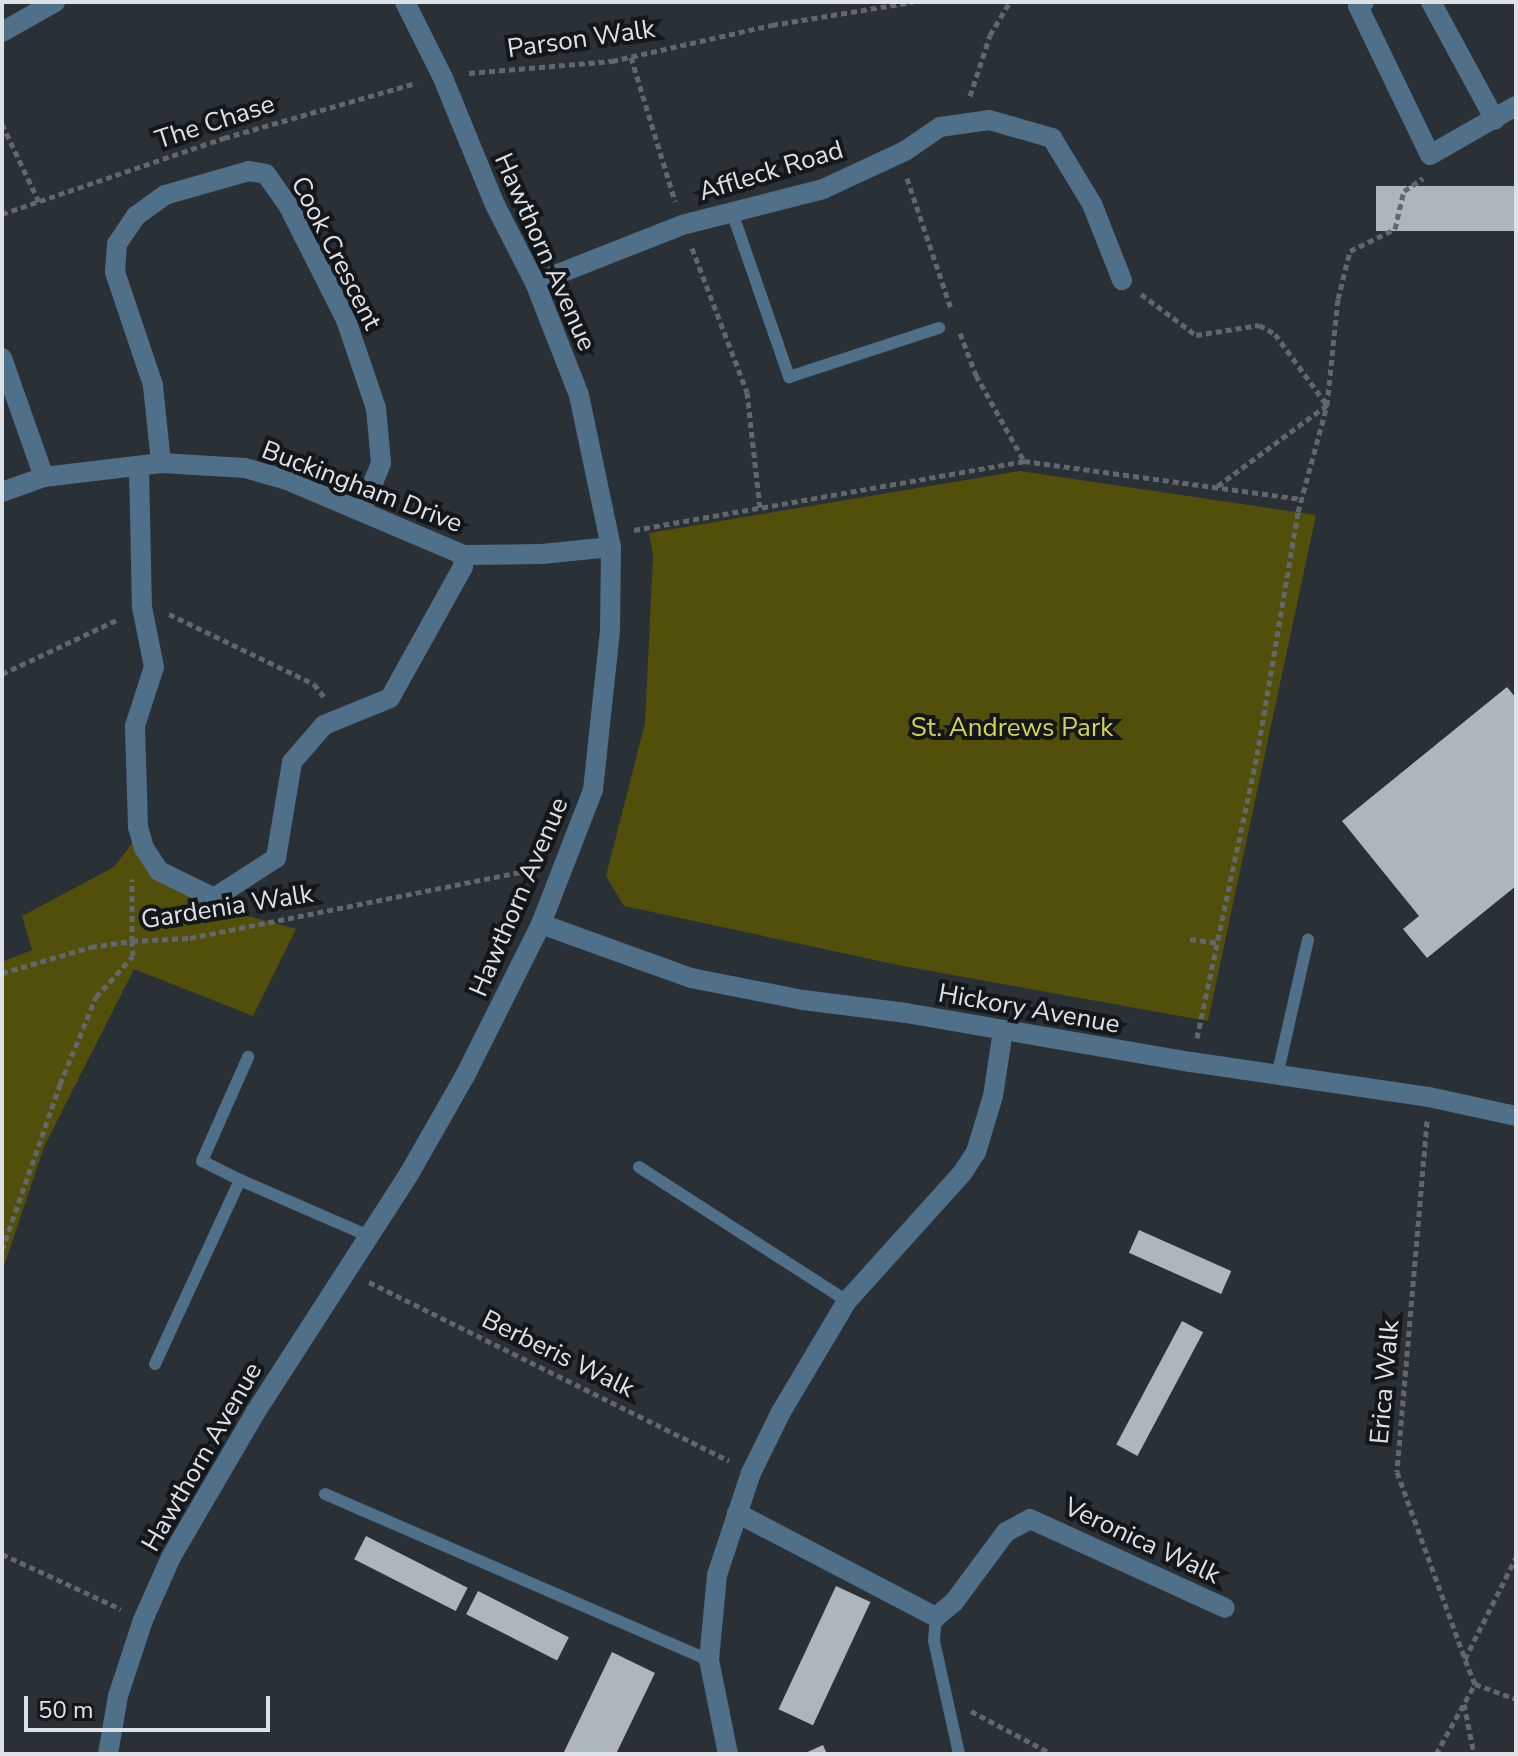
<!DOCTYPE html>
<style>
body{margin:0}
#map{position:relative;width:1518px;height:1756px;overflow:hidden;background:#293036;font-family:"Nunito Sans",sans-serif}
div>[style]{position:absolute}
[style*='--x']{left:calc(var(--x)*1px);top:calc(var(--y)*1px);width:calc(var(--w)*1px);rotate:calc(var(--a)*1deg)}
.green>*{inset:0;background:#514f0a}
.building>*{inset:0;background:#adb5bd;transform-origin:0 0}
.path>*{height:5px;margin-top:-2.5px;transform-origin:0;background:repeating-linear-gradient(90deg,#61676c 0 6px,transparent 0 10px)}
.service>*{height:12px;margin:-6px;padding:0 6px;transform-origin:6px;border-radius:6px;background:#506f89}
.minor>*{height:20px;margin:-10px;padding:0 10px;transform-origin:10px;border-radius:10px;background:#506f89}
.tertiary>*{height:20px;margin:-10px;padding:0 10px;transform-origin:10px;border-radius:10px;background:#506f89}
span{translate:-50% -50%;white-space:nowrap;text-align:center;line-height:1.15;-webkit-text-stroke:8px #14171a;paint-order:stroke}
.street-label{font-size:26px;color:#dee2e6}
.park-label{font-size:26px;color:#d6d34e}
.frame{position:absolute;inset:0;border:4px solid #dee2e6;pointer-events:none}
.scale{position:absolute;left:24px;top:1696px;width:246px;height:36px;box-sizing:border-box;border:4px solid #dee2e6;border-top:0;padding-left:10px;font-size:24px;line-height:28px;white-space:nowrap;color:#dee2e6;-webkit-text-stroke:6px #14171a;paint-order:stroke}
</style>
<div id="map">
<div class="green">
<div style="clip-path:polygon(1020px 471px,1316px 515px,1208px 1021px,903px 966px,624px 906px,606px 876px,645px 723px,653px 556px,649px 533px)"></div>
<div style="clip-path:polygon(137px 837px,164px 882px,222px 909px,296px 929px,253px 1016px,134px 969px,44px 1147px,2px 1272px,2px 962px,32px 950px,22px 916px,114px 867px)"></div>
</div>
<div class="building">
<div style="left:1516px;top:186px;width:45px;height:140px;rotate:90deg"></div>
<div style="clip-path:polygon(1507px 687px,1516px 698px,1516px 886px,1427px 958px,1403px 929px,1419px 916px,1342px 821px)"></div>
<div style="left:1139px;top:1230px;width:101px;height:25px;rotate:24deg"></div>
<div style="left:1182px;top:1321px;width:24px;height:140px;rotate:28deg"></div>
<div style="left:366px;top:1536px;width:114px;height:26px;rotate:27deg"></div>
<div style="left:836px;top:1586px;width:38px;height:136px;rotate:25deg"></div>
<div style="left:478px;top:1591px;width:102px;height:26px;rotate:27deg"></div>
<div style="clip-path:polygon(612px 1652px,655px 1673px,616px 1754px,563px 1754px)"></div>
<div style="clip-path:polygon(823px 1745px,827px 1754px,803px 1754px)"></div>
</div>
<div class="path">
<div style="--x:631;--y:57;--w:151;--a:73"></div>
<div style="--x:469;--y:73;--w:144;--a:-4.8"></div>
<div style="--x:612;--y:61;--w:164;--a:-12.7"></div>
<div style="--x:772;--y:25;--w:143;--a:-9.3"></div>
<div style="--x:970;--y:96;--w:64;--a:-71.8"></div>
<div style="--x:990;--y:35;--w:39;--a:-59"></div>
<div style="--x:2;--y:124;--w:86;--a:64.6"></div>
<div style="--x:907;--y:178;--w:138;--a:71.4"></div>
<div style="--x:2;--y:214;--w:235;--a:-18.9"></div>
<div style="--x:224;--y:138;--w:200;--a:-16"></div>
<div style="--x:692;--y:248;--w:154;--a:69.1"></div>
<div style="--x:747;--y:392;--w:116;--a:83.6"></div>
<div style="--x:1141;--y:294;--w:69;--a:36.7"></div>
<div style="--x:1196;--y:335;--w:64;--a:-9"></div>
<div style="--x:1259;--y:325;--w:18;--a:29"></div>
<div style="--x:1275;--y:334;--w:88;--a:53.8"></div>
<div style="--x:1327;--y:405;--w:139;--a:143.5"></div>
<div style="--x:960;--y:333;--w:45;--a:69.1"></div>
<div style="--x:976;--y:375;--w:98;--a:60.8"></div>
<div style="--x:634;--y:530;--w:396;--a:-10"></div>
<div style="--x:1024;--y:461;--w:281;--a:7.8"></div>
<div style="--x:169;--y:614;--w:161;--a:25.8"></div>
<div style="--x:314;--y:684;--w:16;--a:52"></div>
<div style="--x:2;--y:674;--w:129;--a:-25.2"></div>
<div style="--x:1190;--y:939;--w:27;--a:8"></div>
<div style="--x:2;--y:973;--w:93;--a:-16.3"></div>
<div style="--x:91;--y:947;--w:41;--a:-8.3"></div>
<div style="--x:132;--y:941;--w:62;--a:-90"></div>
<div style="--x:1197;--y:1038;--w:289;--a:-78"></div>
<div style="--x:1257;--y:755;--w:246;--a:-80.4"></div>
<div style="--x:1298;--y:512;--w:111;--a:-74.8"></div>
<div style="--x:1327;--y:405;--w:107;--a:-84.1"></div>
<div style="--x:1338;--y:299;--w:49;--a:-76"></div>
<div style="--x:1350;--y:251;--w:50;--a:-26.1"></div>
<div style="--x:1395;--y:229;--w:39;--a:-77"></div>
<div style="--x:1404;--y:191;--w:23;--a:-34"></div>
<div style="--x:1427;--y:1121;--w:352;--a:94.9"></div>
<div style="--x:1397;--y:1472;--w:199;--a:70"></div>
<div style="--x:2;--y:1250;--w:176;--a:-70.7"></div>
<div style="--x:60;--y:1084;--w:94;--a:-67.5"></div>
<div style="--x:96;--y:997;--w:55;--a:-47.9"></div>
<div style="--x:133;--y:956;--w:15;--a:-94"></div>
<div style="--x:132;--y:941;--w:58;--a:-3"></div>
<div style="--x:190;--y:938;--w:352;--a:-11.3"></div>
<div style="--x:369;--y:1282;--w:402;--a:26.4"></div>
<div style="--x:2;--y:1554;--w:131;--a:24.8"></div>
<div style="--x:1475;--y:1684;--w:27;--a:-112"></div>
<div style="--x:1465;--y:1659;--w:114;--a:-63.4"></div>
<div style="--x:1475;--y:1684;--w:44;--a:20.1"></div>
<div style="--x:1464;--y:1704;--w:51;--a:78.7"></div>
<div style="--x:971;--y:1711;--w:92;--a:28"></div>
<div style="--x:1436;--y:1754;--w:80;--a:-60.9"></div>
</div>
<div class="service">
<div style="--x:732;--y:212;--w:175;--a:70.9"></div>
<div style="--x:789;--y:377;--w:158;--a:-18.1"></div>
<div style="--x:1277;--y:1076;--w:140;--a:-77.2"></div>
<div style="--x:639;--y:1167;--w:247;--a:32.8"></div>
<div style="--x:240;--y:1180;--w:42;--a:-153.4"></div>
<div style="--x:202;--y:1161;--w:114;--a:-66.1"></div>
<div style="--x:155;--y:1364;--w:203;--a:-65.2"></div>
<div style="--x:240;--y:1180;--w:141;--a:23.5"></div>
<div style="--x:325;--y:1494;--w:418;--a:23.4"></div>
<div style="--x:936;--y:1617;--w:24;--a:95"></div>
<div style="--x:934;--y:1641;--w:116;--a:77.5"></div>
</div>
<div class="minor">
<div style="--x:1364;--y:2;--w:7;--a:146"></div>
<div style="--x:1358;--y:6;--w:165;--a:64.2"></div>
<div style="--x:1430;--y:155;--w:99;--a:-29.7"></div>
<div style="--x:1431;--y:2;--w:134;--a:61.5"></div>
<div style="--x:2;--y:32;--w:61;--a:-29.5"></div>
<div style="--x:535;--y:283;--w:158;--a:-21.5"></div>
<div style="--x:682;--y:225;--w:146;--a:-14.3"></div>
<div style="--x:823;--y:189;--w:90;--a:-24.9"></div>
<div style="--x:905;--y:151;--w:42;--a:-34.4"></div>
<div style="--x:940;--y:127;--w:49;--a:-8.1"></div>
<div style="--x:989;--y:120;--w:66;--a:15.9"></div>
<div style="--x:1052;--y:138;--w:77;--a:58.8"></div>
<div style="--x:1092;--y:204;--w:82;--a:68.5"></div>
<div style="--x:2;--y:358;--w:126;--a:70.6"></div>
<div style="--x:161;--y:463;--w:78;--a:-95.9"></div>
<div style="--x:153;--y:385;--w:119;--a:-108.6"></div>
<div style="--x:115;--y:272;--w:28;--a:-86"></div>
<div style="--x:117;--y:244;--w:34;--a:-56"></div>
<div style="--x:136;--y:216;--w:36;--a:-36"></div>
<div style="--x:165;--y:195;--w:87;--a:-15.9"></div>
<div style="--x:249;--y:171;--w:17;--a:10"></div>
<div style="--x:266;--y:174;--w:38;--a:55"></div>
<div style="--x:288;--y:205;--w:129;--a:63.2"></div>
<div style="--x:346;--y:320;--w:93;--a:71.2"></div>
<div style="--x:376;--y:408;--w:55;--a:84.8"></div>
<div style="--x:381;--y:463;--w:51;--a:112"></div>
<div style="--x:139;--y:467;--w:140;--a:88.8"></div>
<div style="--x:142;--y:607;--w:61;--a:78.7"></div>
<div style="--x:154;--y:667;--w:62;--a:107.9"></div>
<div style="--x:135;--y:726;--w:101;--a:88.3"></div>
<div style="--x:138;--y:827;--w:22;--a:74"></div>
<div style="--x:144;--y:848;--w:27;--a:57"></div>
<div style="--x:159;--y:871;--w:61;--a:26.1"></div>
<div style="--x:214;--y:898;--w:74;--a:-32.8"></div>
<div style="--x:276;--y:858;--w:97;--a:-80.5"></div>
<div style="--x:292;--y:762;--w:49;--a:-49.1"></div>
<div style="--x:324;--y:725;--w:71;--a:-22.2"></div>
<div style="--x:390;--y:698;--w:150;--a:-60.9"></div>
<div style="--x:463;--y:567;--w:12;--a:-85"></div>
<div style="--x:2;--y:492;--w:45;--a:-19.7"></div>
<div style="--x:44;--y:477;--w:118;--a:-6.8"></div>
<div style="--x:161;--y:463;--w:84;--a:3.4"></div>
<div style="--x:245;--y:468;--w:44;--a:15.9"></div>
<div style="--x:287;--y:480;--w:192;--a:23"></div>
<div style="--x:464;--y:555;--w:78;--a:-0.7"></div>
<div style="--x:542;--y:554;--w:69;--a:-5.8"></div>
<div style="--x:541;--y:924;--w:159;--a:19.8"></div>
<div style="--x:691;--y:978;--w:114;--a:11.1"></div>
<div style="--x:803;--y:1000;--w:104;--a:7.2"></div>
<div style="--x:906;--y:1013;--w:289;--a:9.8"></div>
<div style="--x:1191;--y:1062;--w:241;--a:8.4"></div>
<div style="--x:1429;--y:1097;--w:89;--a:12.3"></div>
<div style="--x:737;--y:1513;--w:225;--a:27.6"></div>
<div style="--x:936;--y:1617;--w:23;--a:-40"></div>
<div style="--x:954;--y:1602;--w:87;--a:-53.4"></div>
<div style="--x:1006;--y:1532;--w:27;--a:-28"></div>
<div style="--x:1030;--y:1519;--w:214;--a:24.5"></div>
<div style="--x:728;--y:1754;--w:96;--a:-101.4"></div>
<div style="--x:709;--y:1660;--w:85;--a:-84.6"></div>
<div style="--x:717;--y:1575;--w:108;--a:-71.6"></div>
<div style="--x:751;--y:1473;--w:68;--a:-63.8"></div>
<div style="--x:781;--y:1412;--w:129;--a:-59.3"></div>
<div style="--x:847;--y:1301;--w:173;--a:-48"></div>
<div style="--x:963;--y:1172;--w:24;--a:-57"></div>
<div style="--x:976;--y:1152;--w:59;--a:-73.1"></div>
<div style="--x:993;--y:1096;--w:66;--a:-81.3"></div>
</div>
<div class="tertiary">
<div style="--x:108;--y:1754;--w:59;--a:-80.2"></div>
<div style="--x:118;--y:1696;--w:80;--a:-71.8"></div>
<div style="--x:143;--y:1620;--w:69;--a:-66"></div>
<div style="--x:171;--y:1557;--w:167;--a:-59.7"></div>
<div style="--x:255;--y:1413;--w:284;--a:-57.2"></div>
<div style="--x:409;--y:1174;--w:113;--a:-60.3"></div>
<div style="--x:465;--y:1076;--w:170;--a:-63.4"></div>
<div style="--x:541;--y:924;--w:144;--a:-68.8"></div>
<div style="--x:593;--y:790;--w:161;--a:-83.9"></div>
<div style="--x:610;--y:630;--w:83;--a:-89.3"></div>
<div style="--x:611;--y:547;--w:155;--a:-101.9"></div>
<div style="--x:579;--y:395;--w:120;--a:-111.4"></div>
<div style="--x:535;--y:283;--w:88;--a:-117.1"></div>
<div style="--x:495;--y:205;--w:139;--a:-112.3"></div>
<div style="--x:442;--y:76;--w:83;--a:-116.6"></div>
</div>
<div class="street-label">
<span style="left:581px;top:39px;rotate:-8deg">Parson Walk</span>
<span style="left:215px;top:122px;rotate:-18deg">The Chase</span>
<span style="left:771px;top:171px;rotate:-17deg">Affleck Road</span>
<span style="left:545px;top:252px;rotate:66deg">Hawthorn Avenue</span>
<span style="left:336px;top:253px;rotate:63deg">Cook Crescent</span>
<span style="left:362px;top:487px;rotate:21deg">Buckingham Drive</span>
<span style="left:519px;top:897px;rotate:-67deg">Hawthorn Avenue</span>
<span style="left:227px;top:907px;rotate:-9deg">Gardenia Walk</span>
<span style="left:1029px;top:1009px;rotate:10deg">Hickory Avenue</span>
<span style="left:558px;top:1354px;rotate:26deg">Berberis Walk</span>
<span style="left:1385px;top:1382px;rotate:-85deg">Erica Walk</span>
<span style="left:202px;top:1457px;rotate:-60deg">Hawthorn Avenue</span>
<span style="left:1142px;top:1541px;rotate:25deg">Veronica Walk</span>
</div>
<div class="park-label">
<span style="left:1012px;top:728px">St. Andrews Park</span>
</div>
<div class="frame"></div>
<div class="scale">50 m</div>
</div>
